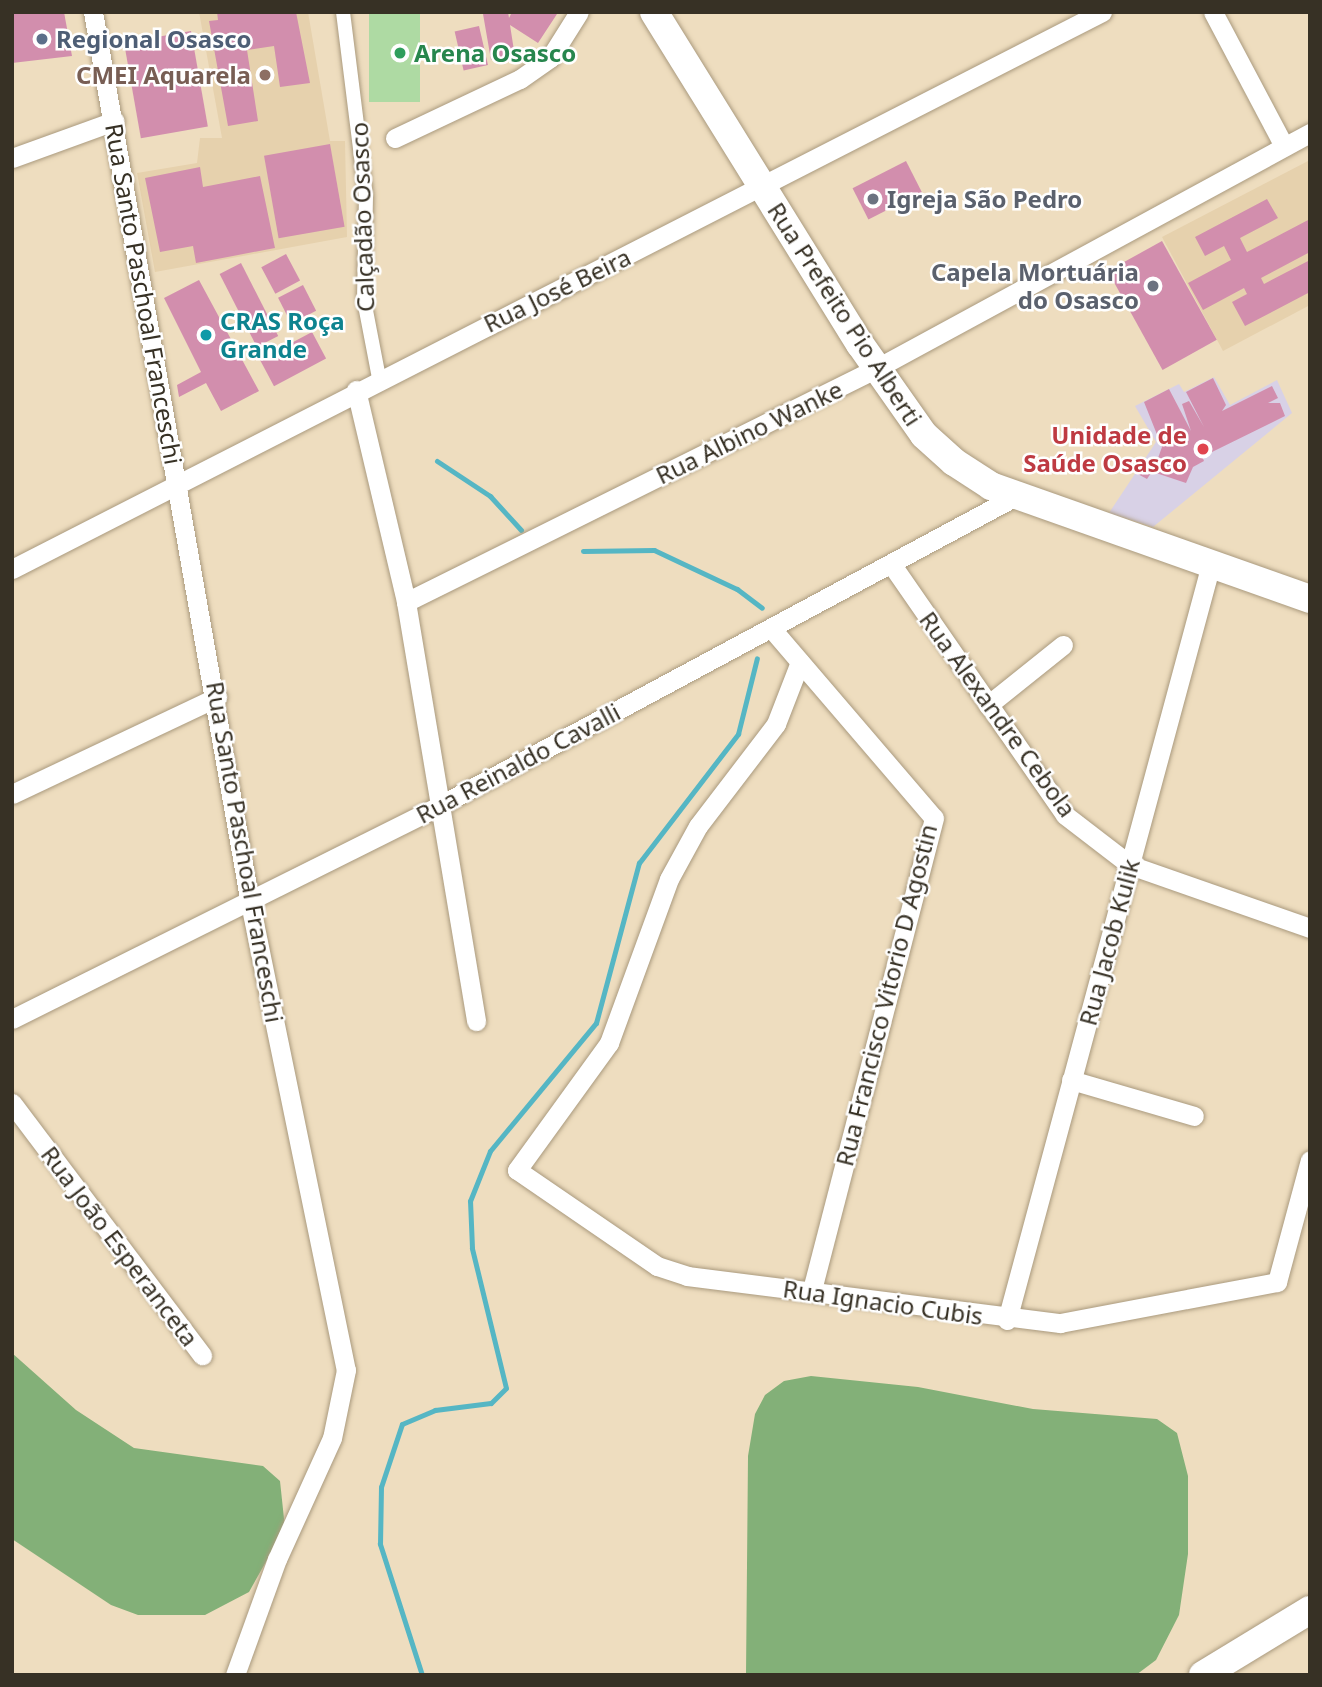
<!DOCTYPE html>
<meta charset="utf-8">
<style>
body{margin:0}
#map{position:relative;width:1322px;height:1687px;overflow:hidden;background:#eeddbf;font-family:"Noto Sans",sans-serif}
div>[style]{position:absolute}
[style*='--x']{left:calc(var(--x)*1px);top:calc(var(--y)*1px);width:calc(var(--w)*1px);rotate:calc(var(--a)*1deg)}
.built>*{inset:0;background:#e6d1ad}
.medical>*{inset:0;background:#d8d1e6}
.green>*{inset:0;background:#aedaa3;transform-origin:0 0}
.forest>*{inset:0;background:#83b078}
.stream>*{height:5px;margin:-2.5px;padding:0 2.5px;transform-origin:2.5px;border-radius:2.5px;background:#55b6c4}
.building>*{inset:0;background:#d28ead;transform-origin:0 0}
.roads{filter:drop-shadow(0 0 2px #aa9a7e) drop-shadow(0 0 2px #aa9a7e)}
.pedestrian>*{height:14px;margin:-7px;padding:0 7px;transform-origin:7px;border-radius:7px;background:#fff}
.minor>*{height:19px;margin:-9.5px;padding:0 9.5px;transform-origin:9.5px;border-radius:9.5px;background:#fff}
.secondary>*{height:28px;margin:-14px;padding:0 14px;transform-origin:14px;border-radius:14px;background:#fff}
.dots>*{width:19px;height:19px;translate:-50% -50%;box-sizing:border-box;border:4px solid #fff;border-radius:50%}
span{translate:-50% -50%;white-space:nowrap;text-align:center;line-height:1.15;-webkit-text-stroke:5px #fff;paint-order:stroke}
.service-label{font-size:24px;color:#4e5e75;font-weight:700}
.left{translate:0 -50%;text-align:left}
.leisure-label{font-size:24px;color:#27864d;font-weight:700}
.education-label{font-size:24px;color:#785e54;font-weight:700}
.right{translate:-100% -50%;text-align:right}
.worship-label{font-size:24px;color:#5b616d;font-weight:700}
.street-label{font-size:24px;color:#373125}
.culture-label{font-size:24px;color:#0d838f;font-weight:700}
.health-label{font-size:24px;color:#be3a42;font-weight:700}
.frame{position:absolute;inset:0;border:14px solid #373125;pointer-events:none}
</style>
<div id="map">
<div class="built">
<div style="clip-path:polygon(199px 12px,308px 12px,330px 141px,345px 141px,347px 237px,155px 272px,137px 173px,197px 163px,200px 138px,222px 138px)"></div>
<div style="clip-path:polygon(1310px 160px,1310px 305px,1223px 351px,1162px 237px)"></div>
</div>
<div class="medical">
<div style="clip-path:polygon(1214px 377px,1230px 405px,1277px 380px,1292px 413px,1153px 527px,1109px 513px,1156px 442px,1135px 406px,1179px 384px,1184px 392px)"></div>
</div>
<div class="green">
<div style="left:369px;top:12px;width:51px;height:90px"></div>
</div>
<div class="forest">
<div style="clip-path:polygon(12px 1353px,76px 1410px,134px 1448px,263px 1466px,280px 1481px,285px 1528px,249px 1592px,205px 1615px,138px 1615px,111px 1605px,12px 1539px)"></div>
<div style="clip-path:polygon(811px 1376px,918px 1387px,1033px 1409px,1157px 1419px,1177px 1433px,1188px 1476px,1188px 1554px,1179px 1615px,1156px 1660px,1136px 1675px,746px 1675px,748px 1456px,755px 1414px,765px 1395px,784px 1381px)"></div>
</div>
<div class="stream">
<div style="--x:437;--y:461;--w:64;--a:33.4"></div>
<div style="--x:490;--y:496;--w:46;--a:47.6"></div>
<div style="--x:583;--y:551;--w:71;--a:-0.8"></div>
<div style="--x:654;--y:550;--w:92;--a:25.2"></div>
<div style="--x:737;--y:589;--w:31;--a:37"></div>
<div style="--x:422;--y:1675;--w:138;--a:-107.8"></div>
<div style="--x:380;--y:1544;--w:57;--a:-89"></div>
<div style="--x:381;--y:1487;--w:66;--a:-71.6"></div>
<div style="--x:402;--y:1424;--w:36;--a:-23"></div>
<div style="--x:435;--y:1410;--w:56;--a:-7.1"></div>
<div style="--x:491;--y:1403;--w:21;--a:-45"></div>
<div style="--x:506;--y:1388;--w:144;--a:-103.7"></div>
<div style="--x:472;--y:1248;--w:47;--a:-92.4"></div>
<div style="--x:470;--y:1201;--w:54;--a:-68.2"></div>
<div style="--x:490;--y:1151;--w:166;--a:-50.4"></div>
<div style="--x:596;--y:1023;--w:166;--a:-75"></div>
<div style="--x:639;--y:863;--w:163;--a:-52.5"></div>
<div style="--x:738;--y:734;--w:78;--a:-76"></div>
</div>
<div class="building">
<div style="clip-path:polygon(12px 12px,64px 12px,72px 56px,12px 63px)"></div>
<div style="clip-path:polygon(217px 12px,296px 12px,310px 83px,280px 87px,274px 46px,247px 50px,258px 121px,228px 126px,209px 21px,218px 20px)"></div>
<div style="clip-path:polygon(508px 12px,509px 18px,512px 12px,557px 14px,538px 43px,510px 25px,515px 57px,491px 60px,483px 14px)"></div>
<div style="left:479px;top:26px;width:40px;height:25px;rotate:77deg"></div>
<div style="left:191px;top:31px;width:97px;height:68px;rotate:80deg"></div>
<div style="left:330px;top:144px;width:84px;height:67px;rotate:80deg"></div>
<div style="left:906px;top:161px;width:35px;height:60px;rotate:63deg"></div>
<div style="clip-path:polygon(200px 167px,203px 187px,260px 176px,275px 248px,196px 263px,193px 246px,160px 252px,145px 178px)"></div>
<div style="clip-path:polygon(1267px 199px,1278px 218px,1240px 238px,1247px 252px,1310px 219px,1310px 252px,1261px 278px,1264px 284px,1310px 260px,1310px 292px,1245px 326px,1232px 302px,1247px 294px,1244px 288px,1203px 310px,1188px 283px,1231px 260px,1224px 246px,1205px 256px,1195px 237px)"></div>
<div style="left:1162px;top:241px;width:113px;height:62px;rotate:61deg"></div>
<div style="left:286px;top:254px;width:30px;height:28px;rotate:62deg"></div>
<div style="left:241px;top:263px;width:82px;height:24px;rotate:63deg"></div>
<div style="clip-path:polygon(199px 280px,259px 391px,221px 411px,206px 383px,179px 397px,177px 385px,201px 372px,164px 298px)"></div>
<div style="left:303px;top:285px;width:29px;height:28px;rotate:63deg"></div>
<div style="left:312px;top:332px;width:30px;height:59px;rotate:62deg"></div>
<div style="clip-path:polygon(1213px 378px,1226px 405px,1222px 411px,1272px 386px,1278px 398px,1268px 403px,1280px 403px,1285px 416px,1212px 452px,1208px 444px,1199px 449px,1204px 461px,1193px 467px,1186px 483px,1153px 472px,1162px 447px,1144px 402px,1169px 389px,1191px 431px,1182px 404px,1189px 401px,1204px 427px,1186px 392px)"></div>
<div style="clip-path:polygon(1144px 461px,1155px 467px,1147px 479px,1136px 473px)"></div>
</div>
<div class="roads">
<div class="pedestrian">
<div style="--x:343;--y:12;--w:185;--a:82.9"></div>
<div style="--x:366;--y:196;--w:104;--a:91.1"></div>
<div style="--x:364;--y:300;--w:79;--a:79.1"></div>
</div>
<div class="minor">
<div style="--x:93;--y:12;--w:905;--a:80.01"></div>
<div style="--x:250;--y:903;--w:477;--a:78.4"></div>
<div style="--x:346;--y:1370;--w:69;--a:101.6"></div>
<div style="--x:332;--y:1438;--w:133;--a:114.4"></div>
<div style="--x:277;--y:1559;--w:123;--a:109.9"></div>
<div style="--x:1213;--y:12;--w:152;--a:62.1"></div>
<div style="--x:395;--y:138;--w:138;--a:-25.3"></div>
<div style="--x:520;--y:79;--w:37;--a:-35"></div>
<div style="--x:550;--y:58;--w:54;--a:-57.8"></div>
<div style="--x:12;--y:158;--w:109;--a:-19.9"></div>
<div style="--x:356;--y:390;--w:218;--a:76.7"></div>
<div style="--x:406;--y:602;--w:425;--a:80.5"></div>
<div style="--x:892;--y:565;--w:304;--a:55.3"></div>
<div style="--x:1065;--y:815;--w:82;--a:37.6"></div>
<div style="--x:1130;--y:865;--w:191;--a:19.3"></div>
<div style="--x:12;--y:569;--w:1224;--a:-27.07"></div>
<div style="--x:406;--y:602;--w:526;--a:-26.42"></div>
<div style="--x:877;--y:368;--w:493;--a:-28.5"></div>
<div style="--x:771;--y:628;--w:250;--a:49.4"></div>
<div style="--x:934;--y:818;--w:488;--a:104.5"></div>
<div style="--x:800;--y:662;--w:66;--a:111.2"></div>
<div style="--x:776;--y:724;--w:128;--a:127.4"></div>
<div style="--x:698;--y:826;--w:60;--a:118.7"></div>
<div style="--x:669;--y:879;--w:175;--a:110.1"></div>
<div style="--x:609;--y:1043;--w:157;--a:125.9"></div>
<div style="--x:517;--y:1170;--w:170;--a:34.4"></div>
<div style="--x:657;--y:1266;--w:32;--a:18"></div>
<div style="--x:687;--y:1276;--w:376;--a:7.2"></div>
<div style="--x:1060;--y:1323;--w:221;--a:-10.7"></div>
<div style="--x:1277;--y:1282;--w:126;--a:-74.9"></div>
<div style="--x:988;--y:705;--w:96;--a:-38.7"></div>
<div style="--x:12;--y:794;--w:227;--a:-25.3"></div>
<div style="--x:12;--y:1019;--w:475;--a:-26.5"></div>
<div style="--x:437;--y:807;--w:659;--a:-28.24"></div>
<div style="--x:1071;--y:1080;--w:128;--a:16.3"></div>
<div style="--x:12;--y:1103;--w:316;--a:53"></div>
<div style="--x:1007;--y:1320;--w:783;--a:-74.9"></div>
</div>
<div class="secondary">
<div style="--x:654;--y:12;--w:391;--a:58.2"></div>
<div style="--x:860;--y:344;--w:111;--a:54.9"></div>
<div style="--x:924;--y:435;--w:40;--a:42"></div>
<div style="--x:954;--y:462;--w:44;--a:33"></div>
<div style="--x:991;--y:486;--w:338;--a:19.5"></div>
<div style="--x:1203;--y:1675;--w:125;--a:-31.3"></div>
</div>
</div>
<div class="dots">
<div style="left:42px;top:39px;background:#5c6f8a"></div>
<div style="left:400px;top:53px;background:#2e9e5b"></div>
<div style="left:265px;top:75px;background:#8d6e63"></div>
<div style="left:873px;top:199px;background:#6b7280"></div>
<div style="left:1153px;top:286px;background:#6b7280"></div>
<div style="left:206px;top:335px;background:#0f9aa8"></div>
<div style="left:1203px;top:449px;background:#e0444e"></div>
</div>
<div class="service-label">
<span class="left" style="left:56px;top:39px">Regional Osasco</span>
</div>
<div class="leisure-label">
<span class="left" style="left:414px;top:53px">Arena Osasco</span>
</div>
<div class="education-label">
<span class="right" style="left:251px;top:75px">CMEI Aquarela</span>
</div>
<div class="worship-label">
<span class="left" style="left:887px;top:199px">Igreja São Pedro</span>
<span class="right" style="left:1139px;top:286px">Capela Mortuária<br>do Osasco</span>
</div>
<div class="street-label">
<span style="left:362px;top:217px;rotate:-92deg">Calçadão Osasco</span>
<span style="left:557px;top:290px;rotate:-26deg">Rua José Beira</span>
<span style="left:144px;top:294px;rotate:80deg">Rua Santo Paschoal Franceschi</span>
<span style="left:845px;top:314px;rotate:57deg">Rua Prefeito Pio Alberti</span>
<span style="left:749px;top:432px;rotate:-26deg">Rua Albino Wanke</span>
<span style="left:998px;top:714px;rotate:54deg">Rua Alexandre Cebola</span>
<span style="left:518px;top:763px;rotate:-28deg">Rua Reinaldo Cavalli</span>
<span style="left:245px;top:852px;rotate:80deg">Rua Santo Paschoal Franceschi</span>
<span style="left:1109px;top:942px;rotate:-75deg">Rua Jacob Kulik</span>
<span style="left:886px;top:995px;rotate:-76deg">Rua Francisco Vitorio D Agostin</span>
<span style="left:120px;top:1246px;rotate:53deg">Rua João Esperanceta</span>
<span style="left:883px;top:1302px;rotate:8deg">Rua Ignacio Cubis</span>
</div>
<div class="culture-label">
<span class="left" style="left:220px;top:335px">CRAS Roça<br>Grande</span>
</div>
<div class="health-label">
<span class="right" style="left:1187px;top:449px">Unidade de<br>Saúde Osasco</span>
</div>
<div class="frame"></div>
</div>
